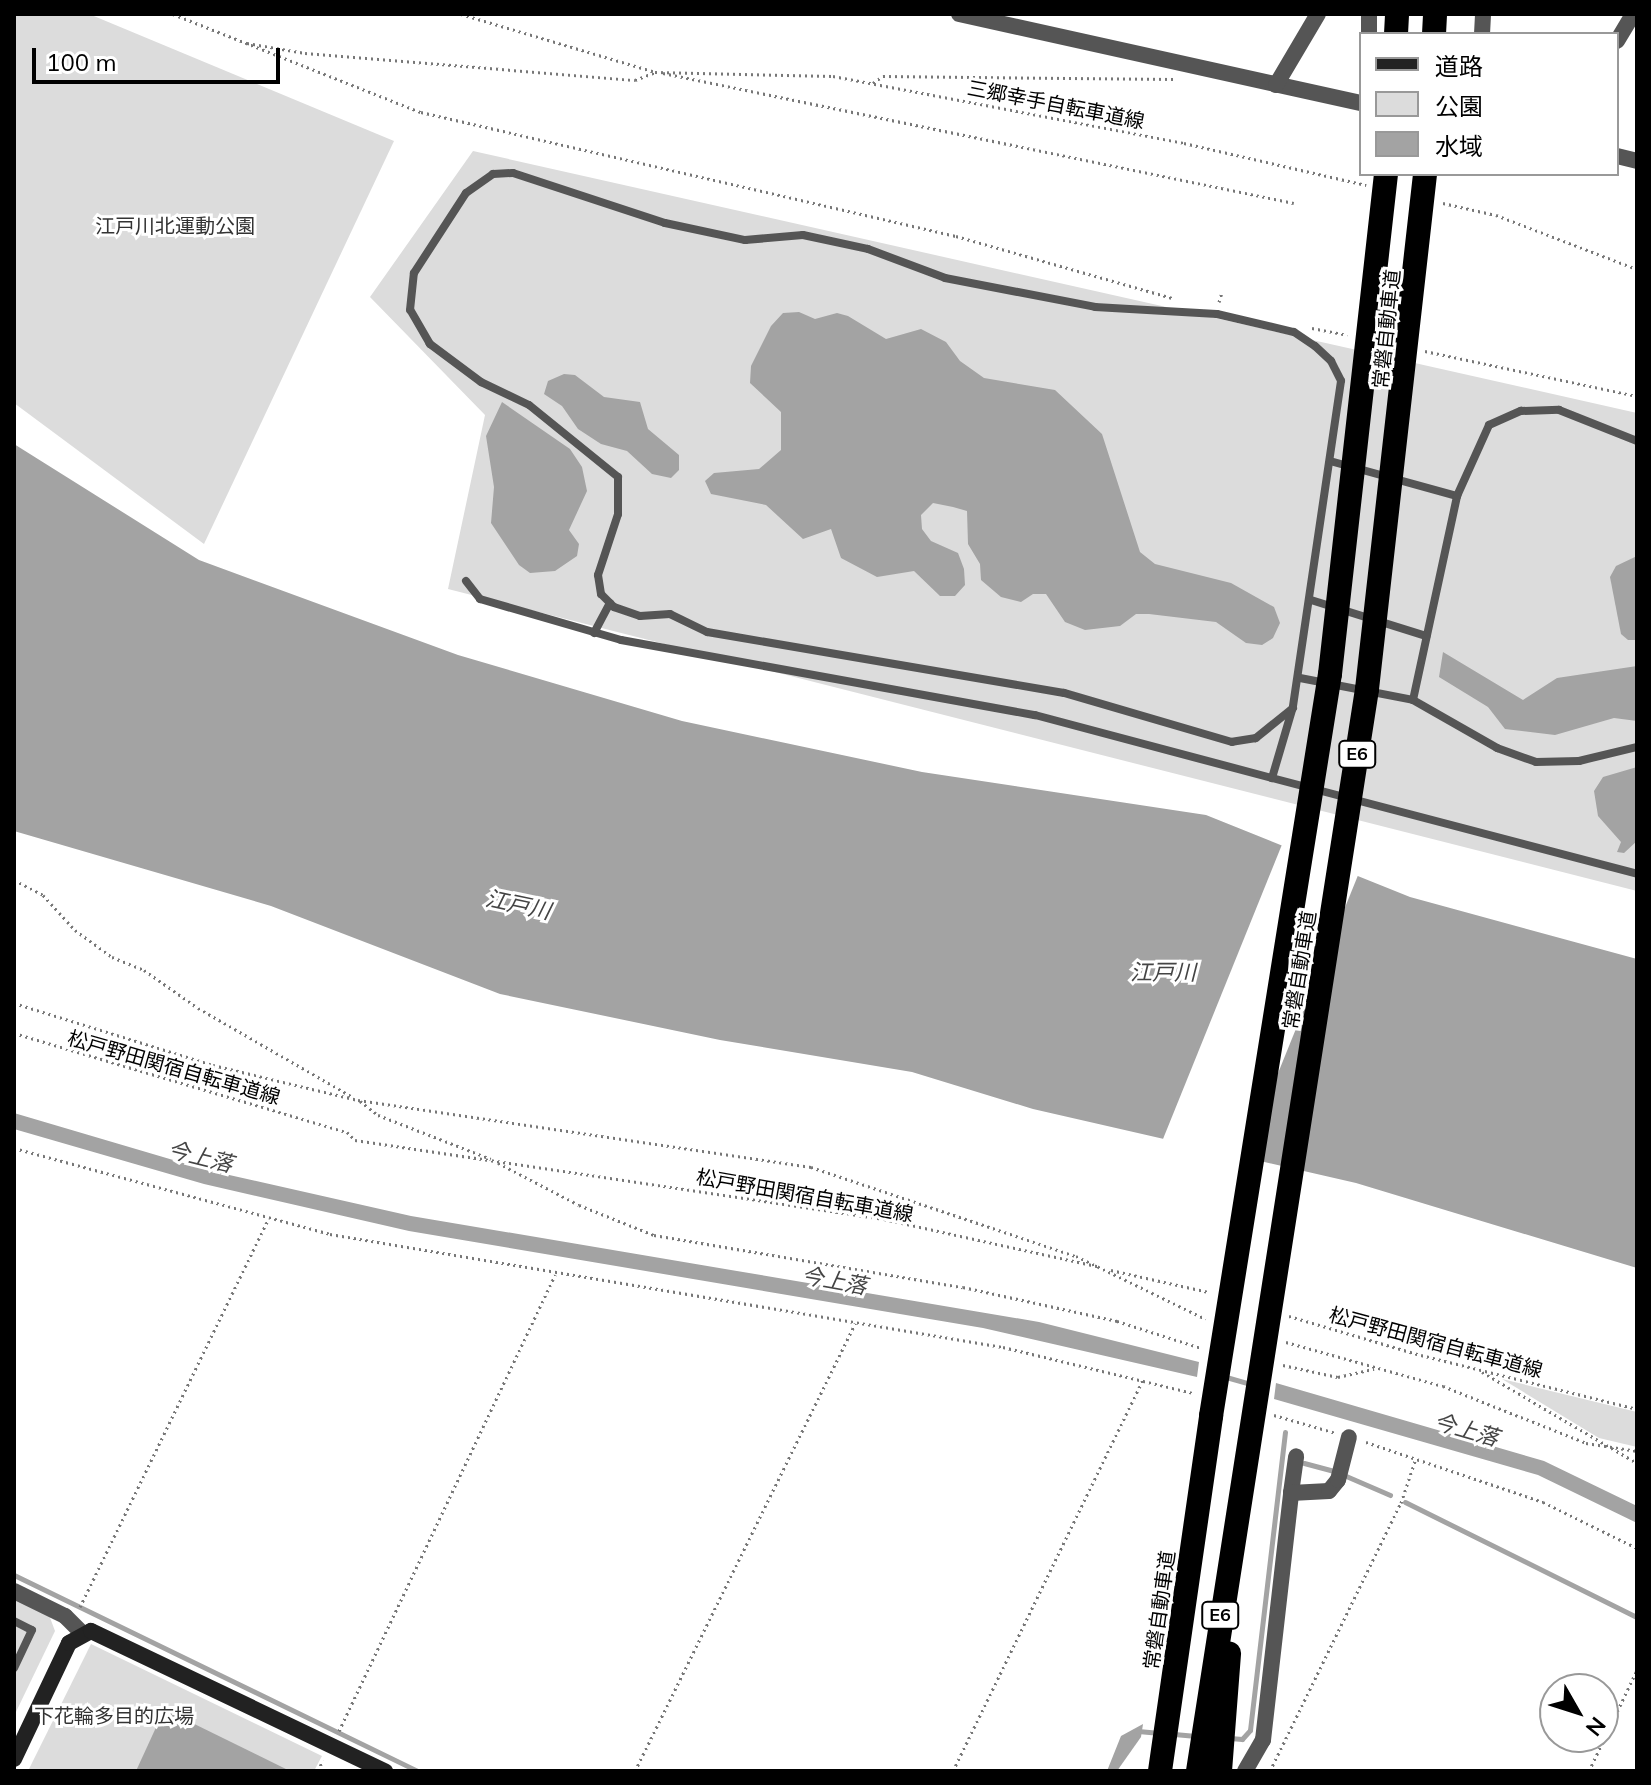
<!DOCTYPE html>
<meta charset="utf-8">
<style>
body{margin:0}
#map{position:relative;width:1651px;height:1785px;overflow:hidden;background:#fff;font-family:Mulish,"Noto Sans JP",sans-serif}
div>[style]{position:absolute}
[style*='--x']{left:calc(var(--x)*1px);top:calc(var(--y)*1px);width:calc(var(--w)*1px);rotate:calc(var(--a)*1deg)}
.green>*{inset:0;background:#dcdcdc}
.water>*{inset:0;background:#a3a3a3}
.pier>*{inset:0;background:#fff;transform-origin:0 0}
.stream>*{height:5px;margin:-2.5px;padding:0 2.5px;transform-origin:2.5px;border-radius:2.5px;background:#a3a3a3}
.path>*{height:3px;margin-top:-1.5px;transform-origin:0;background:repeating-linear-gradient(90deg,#777 0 2px,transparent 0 6px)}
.lane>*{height:8px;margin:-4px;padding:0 4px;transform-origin:4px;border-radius:4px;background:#555}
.street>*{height:16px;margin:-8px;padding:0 8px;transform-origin:8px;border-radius:8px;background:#555}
.secondary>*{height:16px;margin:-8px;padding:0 8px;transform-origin:8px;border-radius:8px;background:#222}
.highway>*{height:24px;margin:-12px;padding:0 12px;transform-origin:12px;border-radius:12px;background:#000}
span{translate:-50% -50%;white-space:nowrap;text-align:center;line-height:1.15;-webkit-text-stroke:6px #fff;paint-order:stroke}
.shield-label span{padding:2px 6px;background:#fff;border:2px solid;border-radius:6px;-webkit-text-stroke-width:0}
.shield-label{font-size:18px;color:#000;font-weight:700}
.street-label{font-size:20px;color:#000}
.park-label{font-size:20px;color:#333}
.water-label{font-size:22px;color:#444;font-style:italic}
.frame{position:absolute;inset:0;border:16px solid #000;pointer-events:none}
.legend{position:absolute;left:1359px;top:32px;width:260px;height:144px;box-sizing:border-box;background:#fff;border:2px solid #999;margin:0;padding:10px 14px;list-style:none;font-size:24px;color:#000}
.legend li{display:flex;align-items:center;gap:16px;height:40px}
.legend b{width:40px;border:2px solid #999}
.north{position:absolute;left:1539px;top:1673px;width:80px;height:80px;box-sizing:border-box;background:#fff;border:2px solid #999;border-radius:50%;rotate:129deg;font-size:22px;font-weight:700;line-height:32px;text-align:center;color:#000}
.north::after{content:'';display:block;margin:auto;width:28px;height:36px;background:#000;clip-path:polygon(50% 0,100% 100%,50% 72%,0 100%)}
.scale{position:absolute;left:32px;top:48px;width:248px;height:36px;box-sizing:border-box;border:4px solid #000;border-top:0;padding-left:10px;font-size:24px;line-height:28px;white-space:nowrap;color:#000;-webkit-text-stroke:6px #fff;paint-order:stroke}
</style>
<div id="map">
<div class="green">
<div style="clip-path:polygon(14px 14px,89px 14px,394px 141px,204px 544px,14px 403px)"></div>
<div style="clip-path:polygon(473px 151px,1637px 413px,1637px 891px,448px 589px,485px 415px,370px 297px)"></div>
<div style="clip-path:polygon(1502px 1379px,1637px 1412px,1637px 1447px,1599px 1438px)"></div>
<div style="clip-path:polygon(14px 1598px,49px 1615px,55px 1631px,14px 1716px)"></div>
<div style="clip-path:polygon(91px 1644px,322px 1756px,314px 1771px,28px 1771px)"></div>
</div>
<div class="water">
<div style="clip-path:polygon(799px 312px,815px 319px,837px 313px,848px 316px,886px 339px,921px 329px,946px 342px,960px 361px,984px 378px,1055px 390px,1102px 434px,1140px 552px,1155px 564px,1231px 583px,1274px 607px,1280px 623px,1273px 638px,1262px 645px,1246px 643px,1216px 622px,1149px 614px,1136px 614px,1120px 626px,1085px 630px,1065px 622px,1046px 594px,1033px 594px,1021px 602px,1001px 597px,981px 580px,980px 564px,968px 544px,967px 511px,953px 507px,933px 503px,921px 515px,922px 529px,931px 541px,958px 553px,964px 569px,965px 585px,955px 596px,940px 596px,914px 571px,877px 577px,841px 558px,831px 529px,803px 539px,766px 505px,711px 494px,705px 481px,714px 473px,759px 469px,781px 450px,781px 412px,750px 383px,751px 366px,771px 326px,783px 313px)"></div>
<div style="clip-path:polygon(564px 374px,575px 375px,604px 397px,640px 402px,648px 429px,679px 455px,679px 470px,671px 478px,652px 474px,627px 451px,601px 444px,578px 429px,562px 406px,544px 394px,548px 381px)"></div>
<div style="clip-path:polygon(502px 402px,570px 449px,582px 467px,587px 491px,569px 530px,579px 544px,577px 556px,555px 571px,530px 573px,519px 565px,491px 523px,494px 487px,486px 436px)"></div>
<div style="clip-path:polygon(14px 444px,199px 560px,458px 655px,682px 721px,922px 772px,1206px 815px,1410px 897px,1637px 959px,1637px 1268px,1356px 1183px,1033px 1109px,912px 1072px,720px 1040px,500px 994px,271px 906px,14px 831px)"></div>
<div style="clip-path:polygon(1637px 556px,1637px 640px,1628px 640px,1621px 634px,1610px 577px,1616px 566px)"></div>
<div style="clip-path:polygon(1443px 652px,1523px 700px,1557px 678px,1637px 666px,1637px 721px,1614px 718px,1555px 735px,1505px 729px,1488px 707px,1439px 677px)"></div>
<div style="clip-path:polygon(1637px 767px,1637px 841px,1624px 853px,1617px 852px,1621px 842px,1598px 816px,1594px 791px,1603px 777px)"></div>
<div style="clip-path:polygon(14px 1113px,207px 1170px,411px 1216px,1039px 1322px,1199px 1362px,1197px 1377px,983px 1328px,409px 1231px,204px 1184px,14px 1129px)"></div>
<div style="clip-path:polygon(1276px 1383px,1544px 1461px,1637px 1506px,1637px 1523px,1538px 1475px,1274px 1399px)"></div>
<div style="clip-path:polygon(164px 1710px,174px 1714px,290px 1771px,136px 1771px)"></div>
<div style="clip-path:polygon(1143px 1724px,1141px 1737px,1117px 1771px,1107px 1771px,1121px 1736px)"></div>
</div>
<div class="pier">
<div style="left:1283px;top:842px;width:82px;height:323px;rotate:22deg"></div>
</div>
<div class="stream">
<div style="--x:1226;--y:1377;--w:26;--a:16"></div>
<div style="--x:1304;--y:1463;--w:30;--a:15"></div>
<div style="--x:1346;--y:1476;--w:48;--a:23.4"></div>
<div style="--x:1405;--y:1502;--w:259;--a:26.4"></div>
<div style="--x:14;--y:1575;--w:449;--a:25.9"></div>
<div style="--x:1138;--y:1731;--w:22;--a:5"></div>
<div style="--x:1174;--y:1734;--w:22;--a:5"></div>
<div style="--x:1230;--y:1738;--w:12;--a:5"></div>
<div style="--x:1242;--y:1739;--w:12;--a:-48"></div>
<div style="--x:1250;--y:1730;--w:300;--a:-83.3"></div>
</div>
<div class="path">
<div style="--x:173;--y:14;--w:267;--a:21.6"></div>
<div style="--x:421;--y:112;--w:549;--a:13.05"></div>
<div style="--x:956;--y:236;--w:225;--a:16"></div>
<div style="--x:461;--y:14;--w:202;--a:16.6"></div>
<div style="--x:655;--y:72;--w:178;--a:1.3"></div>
<div style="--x:833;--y:76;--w:357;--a:10.8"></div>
<div style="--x:1184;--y:143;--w:187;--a:13"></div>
<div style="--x:247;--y:43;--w:59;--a:9.8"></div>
<div style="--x:305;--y:53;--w:331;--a:4.7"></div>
<div style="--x:635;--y:80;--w:22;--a:-21"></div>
<div style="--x:663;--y:73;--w:644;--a:11.64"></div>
<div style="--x:873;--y:83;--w:12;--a:-35"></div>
<div style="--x:883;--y:76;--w:291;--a:0.6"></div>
<div style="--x:1443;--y:203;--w:54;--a:12.8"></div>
<div style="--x:1496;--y:215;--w:151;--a:21"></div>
<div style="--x:1219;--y:302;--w:10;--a:-73"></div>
<div style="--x:1312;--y:328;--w:36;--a:11"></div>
<div style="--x:1425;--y:351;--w:217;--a:12"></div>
<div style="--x:14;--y:880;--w:33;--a:27"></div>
<div style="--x:43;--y:895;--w:47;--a:47.6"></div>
<div style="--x:75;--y:930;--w:46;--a:36.1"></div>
<div style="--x:112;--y:957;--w:35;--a:22"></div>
<div style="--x:144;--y:970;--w:66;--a:35.1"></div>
<div style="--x:198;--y:1008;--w:179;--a:29.9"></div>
<div style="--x:14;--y:1003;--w:208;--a:17.3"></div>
<div style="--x:213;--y:1065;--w:149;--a:13.6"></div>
<div style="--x:358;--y:1100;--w:458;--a:8.4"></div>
<div style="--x:811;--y:1167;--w:280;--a:18.6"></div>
<div style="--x:1076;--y:1256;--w:144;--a:25.9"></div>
<div style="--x:14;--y:1033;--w:347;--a:16.6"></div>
<div style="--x:347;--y:1132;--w:11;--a:45"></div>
<div style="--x:355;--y:1140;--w:535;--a:8.49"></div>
<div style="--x:884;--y:1219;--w:221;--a:12.5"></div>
<div style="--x:360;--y:1101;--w:23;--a:38"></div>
<div style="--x:378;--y:1115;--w:121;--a:21.3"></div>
<div style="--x:14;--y:1148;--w:327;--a:15.2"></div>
<div style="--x:330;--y:1234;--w:682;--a:9.53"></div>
<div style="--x:1003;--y:1347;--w:195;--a:13.6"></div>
<div style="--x:498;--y:1163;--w:91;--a:27.4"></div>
<div style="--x:579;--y:1205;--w:81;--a:21.8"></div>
<div style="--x:654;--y:1235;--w:313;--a:9.6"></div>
<div style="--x:963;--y:1287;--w:158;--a:12.4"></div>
<div style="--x:1117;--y:1321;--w:88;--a:17.8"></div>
<div style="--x:1111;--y:1270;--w:100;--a:12.7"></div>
<div style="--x:1289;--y:1316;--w:138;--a:16.5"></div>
<div style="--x:1421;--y:1355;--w:223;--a:14"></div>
<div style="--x:1286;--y:1342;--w:163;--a:15.7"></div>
<div style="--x:1443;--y:1386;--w:154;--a:21.7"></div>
<div style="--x:1586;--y:1443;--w:52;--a:8.9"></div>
<div style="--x:1283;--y:1365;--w:56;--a:12.3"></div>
<div style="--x:1338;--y:1377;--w:37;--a:-13"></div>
<div style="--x:1482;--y:1372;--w:180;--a:30.4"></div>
<div style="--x:1274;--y:1415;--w:65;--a:16.2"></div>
<div style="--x:1366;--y:1442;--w:187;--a:18.7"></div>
<div style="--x:1543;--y:1502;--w:105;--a:26.1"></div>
<div style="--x:80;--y:1607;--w:432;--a:-64.1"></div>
<div style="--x:339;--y:1731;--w:505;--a:-64.65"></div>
<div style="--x:318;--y:1771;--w:12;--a:-66"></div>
<div style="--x:635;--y:1771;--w:499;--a:-63.8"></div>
<div style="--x:953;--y:1771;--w:435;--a:-64.1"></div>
<div style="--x:1270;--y:1771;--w:298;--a:-64"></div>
<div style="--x:1401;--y:1503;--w:47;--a:-71.6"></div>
<div style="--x:1589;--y:1771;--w:112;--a:-64.6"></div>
</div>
<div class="lane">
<div style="--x:513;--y:173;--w:160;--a:18.2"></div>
<div style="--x:665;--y:223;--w:82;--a:12"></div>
<div style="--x:745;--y:240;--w:58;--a:-4.9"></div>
<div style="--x:803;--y:235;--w:66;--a:12.2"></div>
<div style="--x:868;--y:249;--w:82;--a:20.6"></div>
<div style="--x:945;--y:278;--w:153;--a:10.9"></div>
<div style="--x:1095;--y:307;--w:122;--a:3.3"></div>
<div style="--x:1217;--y:314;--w:79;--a:13.2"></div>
<div style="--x:1294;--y:332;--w:25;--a:34"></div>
<div style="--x:1315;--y:346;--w:22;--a:43"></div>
<div style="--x:1331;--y:361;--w:22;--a:63"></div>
<div style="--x:1341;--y:381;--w:331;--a:98.4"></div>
<div style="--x:1293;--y:708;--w:48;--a:141"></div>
<div style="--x:1256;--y:738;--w:24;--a:171"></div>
<div style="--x:1232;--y:742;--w:175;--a:-163.7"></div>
<div style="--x:1064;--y:693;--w:362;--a:-170.3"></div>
<div style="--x:707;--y:632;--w:41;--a:-154.1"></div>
<div style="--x:670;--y:614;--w:30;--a:176"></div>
<div style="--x:640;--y:616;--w:28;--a:-161"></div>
<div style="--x:614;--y:607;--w:18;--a:-135"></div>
<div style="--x:601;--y:594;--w:19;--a:-99"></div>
<div style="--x:598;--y:575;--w:64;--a:-71.8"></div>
<div style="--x:618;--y:514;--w:37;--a:-90"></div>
<div style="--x:618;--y:477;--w:114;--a:-141"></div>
<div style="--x:529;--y:405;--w:53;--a:-154.4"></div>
<div style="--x:481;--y:382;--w:64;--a:-143.3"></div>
<div style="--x:430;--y:344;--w:39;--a:-120"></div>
<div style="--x:410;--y:310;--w:37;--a:-84"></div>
<div style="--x:414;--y:273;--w:95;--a:-57"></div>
<div style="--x:466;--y:193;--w:33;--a:-35"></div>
<div style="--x:493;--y:174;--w:20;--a:-3"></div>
<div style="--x:1330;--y:461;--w:132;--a:15.4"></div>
<div style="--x:466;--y:581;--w:23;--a:52"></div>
<div style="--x:480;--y:599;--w:147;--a:16.2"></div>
<div style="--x:621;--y:640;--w:421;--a:10.3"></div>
<div style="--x:1035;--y:715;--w:245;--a:14.9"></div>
<div style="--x:1311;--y:600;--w:121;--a:17.4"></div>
<div style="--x:594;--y:633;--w:34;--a:-62"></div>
<div style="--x:1300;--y:678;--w:115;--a:11"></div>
<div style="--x:1413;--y:700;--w:97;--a:29.7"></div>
<div style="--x:1497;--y:748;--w:41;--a:19.7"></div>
<div style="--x:1536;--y:762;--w:43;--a:-1.3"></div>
<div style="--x:1579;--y:761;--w:60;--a:-13.6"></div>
<div style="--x:1413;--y:700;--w:209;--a:-77.8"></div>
<div style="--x:1457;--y:496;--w:78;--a:-65.7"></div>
<div style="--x:1489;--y:425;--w:35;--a:-24"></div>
<div style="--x:1521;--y:411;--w:38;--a:-2"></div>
<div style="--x:1559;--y:410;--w:84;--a:21.7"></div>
<div style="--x:1292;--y:710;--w:71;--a:106.4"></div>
<div style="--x:1272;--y:778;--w:377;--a:14.7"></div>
<div style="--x:14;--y:1621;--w:20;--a:27"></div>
<div style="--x:32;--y:1630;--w:42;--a:115.3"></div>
</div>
<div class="street">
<div style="--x:959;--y:14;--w:412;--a:12.5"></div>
<div style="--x:1369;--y:34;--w:20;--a:-90"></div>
<div style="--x:1482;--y:34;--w:20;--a:-87"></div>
<div style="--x:1617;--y:41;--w:31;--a:-59"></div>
<div style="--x:1276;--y:85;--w:82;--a:-59.4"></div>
<div style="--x:1617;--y:156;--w:21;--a:14"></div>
<div style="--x:1291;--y:1493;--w:37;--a:-82"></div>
<div style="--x:14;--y:1591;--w:57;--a:26.1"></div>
<div style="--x:65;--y:1616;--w:23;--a:45"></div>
<div style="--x:1245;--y:1771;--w:36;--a:-60"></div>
<div style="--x:1263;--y:1740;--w:249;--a:-83.5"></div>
<div style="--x:1291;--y:1493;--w:38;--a:-3"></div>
<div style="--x:1329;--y:1491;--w:14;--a:-51"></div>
<div style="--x:1338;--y:1480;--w:44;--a:-75.7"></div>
</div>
<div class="secondary">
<div style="--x:14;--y:1759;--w:128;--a:-64.6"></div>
<div style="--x:69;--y:1643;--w:25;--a:-29"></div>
<div style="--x:91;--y:1631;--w:326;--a:25.5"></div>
</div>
<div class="highway">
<div style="--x:1396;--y:34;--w:20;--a:-87"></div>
<div style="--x:1434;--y:34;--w:20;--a:-87"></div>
<div style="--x:1160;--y:1771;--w:359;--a:-81.8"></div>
<div style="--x:1211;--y:1416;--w:751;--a:-80.89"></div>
<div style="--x:1330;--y:674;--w:503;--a:-83.61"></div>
<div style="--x:1198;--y:1771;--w:1095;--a:-81.12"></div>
<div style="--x:1367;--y:689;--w:518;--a:-83.57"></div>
<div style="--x:1220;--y:1771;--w:118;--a:-85.6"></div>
</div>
<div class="shield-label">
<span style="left:1357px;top:754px">E6</span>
<span style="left:1220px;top:1615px">E6</span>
</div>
<div class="street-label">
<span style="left:1056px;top:104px;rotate:11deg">三郷幸手自転車道線</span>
<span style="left:1386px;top:329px;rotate:-84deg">常磐自動車道</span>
<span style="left:1299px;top:970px;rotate:-81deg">常磐自動車道</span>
<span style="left:174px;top:1067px;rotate:16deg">松戸野田関宿自転車道線</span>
<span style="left:805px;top:1195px;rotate:10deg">松戸野田関宿自転車道線</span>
<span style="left:1436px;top:1342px;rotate:15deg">松戸野田関宿自転車道線</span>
<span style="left:1159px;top:1610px;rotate:-82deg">常磐自動車道</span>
</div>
<div class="park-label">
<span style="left:175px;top:225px">江戸川北運動公園</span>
<span style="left:114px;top:1715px">下花輪多目的広場</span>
</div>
<div class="water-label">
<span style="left:518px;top:905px;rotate:12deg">江戸川</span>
<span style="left:1163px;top:973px">江戸川</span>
<span style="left:200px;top:1157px;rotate:14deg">今上落</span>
<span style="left:834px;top:1281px;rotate:10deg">今上落</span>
<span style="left:1466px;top:1430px;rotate:16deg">今上落</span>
</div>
<div class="frame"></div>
<ul class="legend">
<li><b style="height:10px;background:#222"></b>道路</li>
<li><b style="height:22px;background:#dcdcdc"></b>公園</li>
<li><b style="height:22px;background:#a3a3a3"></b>水域</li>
</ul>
<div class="north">N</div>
<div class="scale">100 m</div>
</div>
